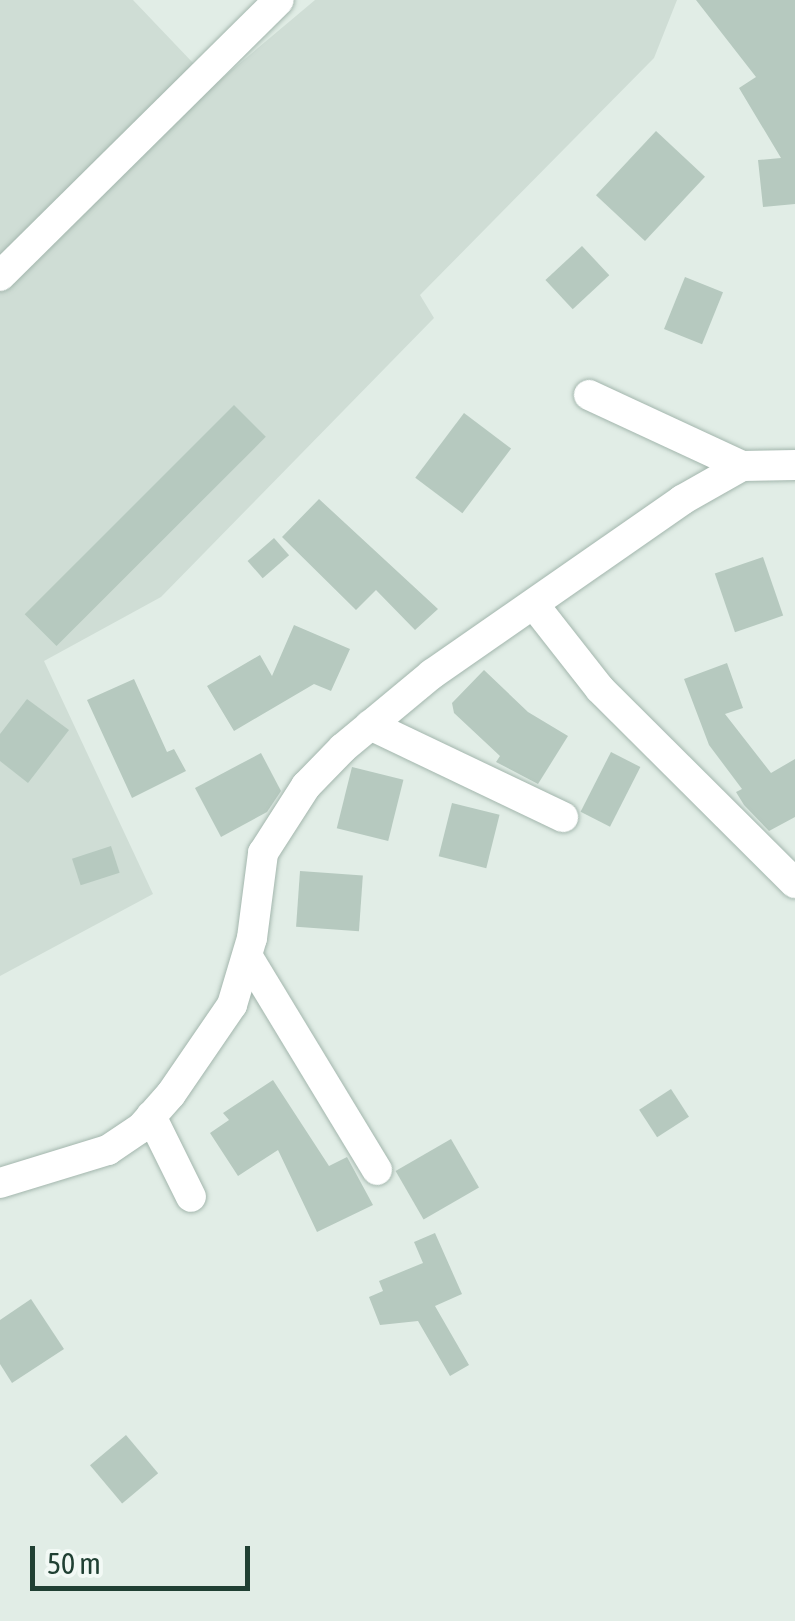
<!DOCTYPE html>
<style>
body{margin:0}
#map{position:relative;width:795px;height:1621px;overflow:hidden;background:#e1ede6;font-family:"Asap Condensed",sans-serif}
div>[style]{position:absolute}
[style*='--x']{left:calc(var(--x)*1px);top:calc(var(--y)*1px);width:calc(var(--w)*1px);rotate:calc(var(--a)*1deg)}
.built>*{inset:0;background:#cfddd5}
.building>*{inset:0;background:#b6c9bf;transform-origin:0 0}
.roads{filter:drop-shadow(0 0 2px #a3b6ad) drop-shadow(0 0 2px #a3b6ad)}
.minor>*{height:30px;margin:-15px;padding:0 15px;transform-origin:15px;border-radius:15px;background:#fff}
span{translate:-50% -50%;white-space:nowrap;text-align:center;line-height:1.15;-webkit-text-stroke:8px #f2f9f5;paint-order:stroke}
.scale{position:absolute;left:30px;top:1546px;width:220px;height:45px;box-sizing:border-box;border:5px solid #204033;border-top:0;padding-left:12px;font-size:30px;line-height:35px;white-space:nowrap;color:#204033;-webkit-text-stroke:8px #f2f9f5;paint-order:stroke}
</style>
<div id="map">
<div class="built">
<div style="clip-path:polygon(0 0,133px 0,214px 85px,315px 0,677px 0,654px 58px,420px 295px,434px 318px,161px 597px,44px 661px,153px 894px,0 976px)"></div>
</div>
<div class="building">
<div style="clip-path:polygon(696px 0,795px 0,795px 204px,763px 207px,758px 160px,781px 158px,739px 88px,756px 77px)"></div>
<div style="left:656px;top:131px;width:67px;height:88px;rotate:43deg"></div>
<div style="left:582px;top:246px;width:40px;height:50px;rotate:47deg"></div>
<div style="left:685px;top:277px;width:41px;height:56px;rotate:22deg"></div>
<div style="left:234px;top:405px;width:45px;height:296px;rotate:45deg"></div>
<div style="left:464px;top:413px;width:59px;height:81px;rotate:37deg"></div>
<div style="clip-path:polygon(319px 499px,438px 609px,415px 630px,376px 590px,356px 610px,282px 537px)"></div>
<div style="left:274px;top:538px;width:23px;height:35px;rotate:49deg"></div>
<div style="left:763px;top:557px;width:62px;height:51px;rotate:71deg"></div>
<div style="clip-path:polygon(294px 625px,350px 649px,331px 691px,314px 684px,234px 731px,207px 686px,260px 655px,272px 676px)"></div>
<div style="clip-path:polygon(727px 663px,743px 708px,725px 714px,771px 773px,795px 759px,795px 817px,769px 831px,744px 805px,736px 792px,742px 789px,709px 745px,684px 679px)"></div>
<div style="clip-path:polygon(484px 670px,528px 712px,568px 736px,538px 784px,496px 762px,500px 756px,454px 713px,452px 703px)"></div>
<div style="clip-path:polygon(134px 679px,167px 752px,174px 749px,186px 771px,132px 798px,87px 700px)"></div>
<div style="clip-path:polygon(27px 699px,69px 730px,28px 783px,0 761px,0 734px)"></div>
<div style="left:611px;top:752px;width:33px;height:67px;rotate:27deg"></div>
<div style="clip-path:polygon(261px 753px,281px 791px,267px 812px,221px 837px,195px 788px)"></div>
<div style="left:352px;top:767px;width:53px;height:63px;rotate:14deg"></div>
<div style="left:452px;top:803px;width:49px;height:55px;rotate:14deg"></div>
<div style="left:111px;top:846px;width:28px;height:41px;rotate:72deg"></div>
<div style="left:300px;top:871px;width:63px;height:56px;rotate:4deg"></div>
<div style="clip-path:polygon(273px 1080px,329px 1166px,347px 1157px,373px 1205px,317px 1232px,278px 1150px,238px 1176px,210px 1133px,229px 1120px,223px 1113px)"></div>
<div style="left:671px;top:1089px;width:33px;height:38px;rotate:57deg"></div>
<div style="left:451px;top:1139px;width:56px;height:64px;rotate:60deg"></div>
<div style="clip-path:polygon(435px 1233px,462px 1294px,435px 1306px,469px 1365px,450px 1376px,418px 1321px,380px 1325px,369px 1297px,383px 1291px,379px 1281px,423px 1263px,414px 1242px)"></div>
<div style="clip-path:polygon(31px 1299px,64px 1349px,12px 1383px,0 1364px,0 1320px)"></div>
<div style="left:126px;top:1435px;width:50px;height:47px;rotate:50deg"></div>
</div>
<div class="roads">
<div class="minor">
<div style="--x:0;--y:276;--w:392;--a:-44.7"></div>
<div style="--x:589;--y:395;--w:169;--a:24.9"></div>
<div style="--x:535;--y:606;--w:105;--a:51.9"></div>
<div style="--x:600;--y:689;--w:275;--a:44.9"></div>
<div style="--x:370;--y:725;--w:214;--a:25.5"></div>
<div style="--x:248;--y:957;--w:249;--a:58.8"></div>
<div style="--x:151;--y:1116;--w:90;--a:63.7"></div>
<div style="--x:0;--y:1183;--w:113;--a:-17"></div>
<div style="--x:108;--y:1150;--w:40;--a:-34"></div>
<div style="--x:141;--y:1128;--w:45;--a:-48.6"></div>
<div style="--x:171;--y:1094;--w:108;--a:-55.6"></div>
<div style="--x:232;--y:1005;--w:70;--a:-73.4"></div>
<div style="--x:252;--y:938;--w:86;--a:-82.6"></div>
<div style="--x:263;--y:853;--w:80;--a:-57.3"></div>
<div style="--x:306;--y:786;--w:53;--a:-45.8"></div>
<div style="--x:343;--y:748;--w:116;--a:-39.7"></div>
<div style="--x:432;--y:674;--w:305;--a:-34.8"></div>
<div style="--x:682;--y:500;--w:69;--a:-29.5"></div>
<div style="--x:742;--y:466;--w:53;--a:-1.1"></div>
</div>
</div>
<div class="scale">50 m</div>
</div>
